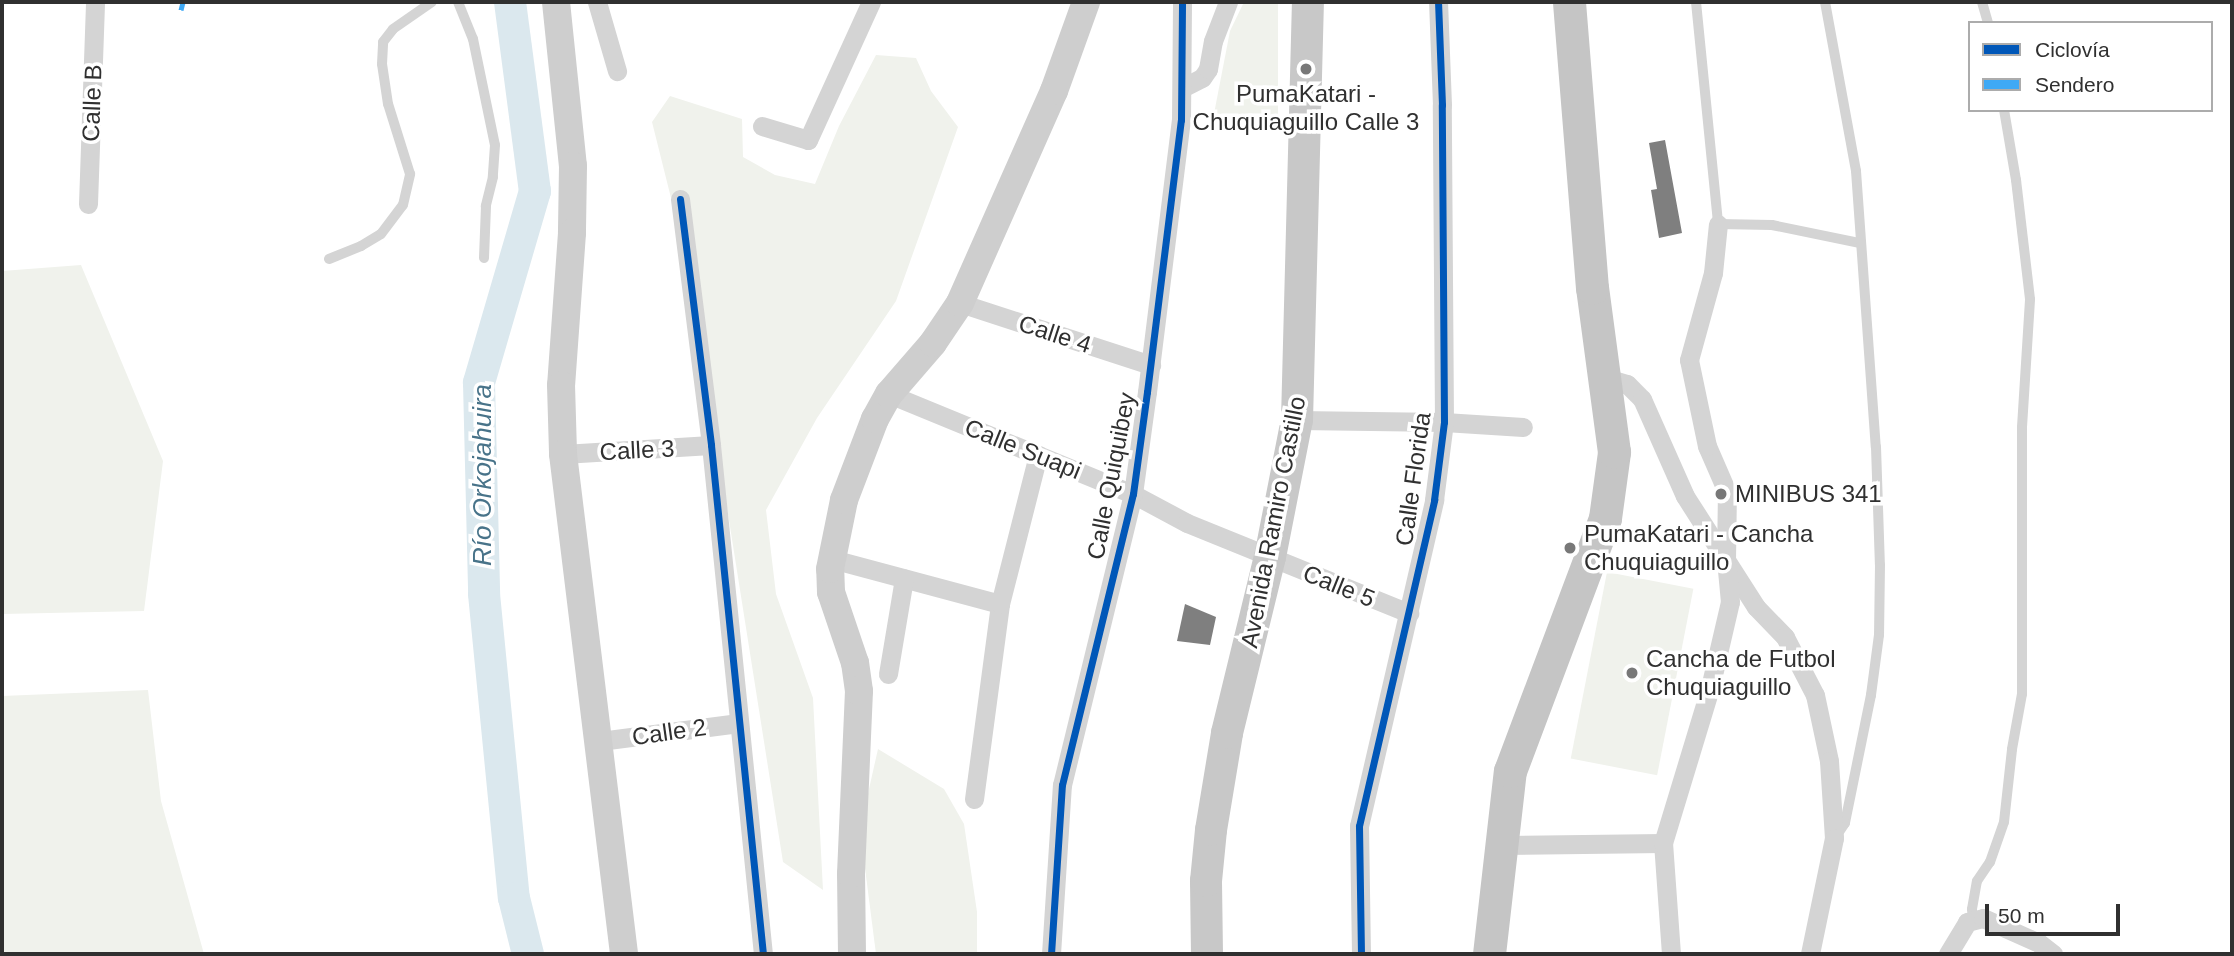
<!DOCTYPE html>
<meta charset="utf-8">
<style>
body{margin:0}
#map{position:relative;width:2234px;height:956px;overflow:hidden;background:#fff;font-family:Arial,sans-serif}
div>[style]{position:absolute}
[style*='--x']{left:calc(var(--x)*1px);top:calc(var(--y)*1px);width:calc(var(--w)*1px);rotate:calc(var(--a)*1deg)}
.green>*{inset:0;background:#f0f2ec;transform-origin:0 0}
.river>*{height:32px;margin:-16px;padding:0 16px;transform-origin:16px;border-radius:16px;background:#dbe8ee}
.building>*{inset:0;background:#7f7f7f}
.service>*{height:10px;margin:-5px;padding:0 5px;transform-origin:5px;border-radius:5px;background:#d4d4d4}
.minor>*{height:19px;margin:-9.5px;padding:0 9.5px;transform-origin:9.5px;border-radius:9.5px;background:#d4d4d4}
.secondary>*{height:28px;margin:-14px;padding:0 14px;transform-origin:14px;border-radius:14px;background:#cecece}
.primary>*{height:32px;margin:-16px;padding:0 16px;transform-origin:16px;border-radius:16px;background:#c8c8c8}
.trunk>*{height:33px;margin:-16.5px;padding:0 16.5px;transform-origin:16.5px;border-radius:16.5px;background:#c5c5c5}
.quiet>*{height:5px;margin-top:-2.5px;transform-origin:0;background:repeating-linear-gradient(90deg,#3fa9f5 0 10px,transparent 0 15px)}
.cycleway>*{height:7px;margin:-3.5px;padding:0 3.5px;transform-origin:3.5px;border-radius:3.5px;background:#0057b8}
.dots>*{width:19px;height:19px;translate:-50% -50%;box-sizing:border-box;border:4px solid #fff;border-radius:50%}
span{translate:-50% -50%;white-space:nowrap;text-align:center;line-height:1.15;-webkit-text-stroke:7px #fff;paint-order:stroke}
.poi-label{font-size:24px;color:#303030}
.left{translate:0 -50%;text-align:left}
.street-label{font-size:24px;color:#303030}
.water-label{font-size:26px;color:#487389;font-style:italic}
.frame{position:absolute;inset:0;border:4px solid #303030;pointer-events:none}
.legend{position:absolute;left:1968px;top:21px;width:245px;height:91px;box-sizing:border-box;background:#fff;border:2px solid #acacac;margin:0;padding:9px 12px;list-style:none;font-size:21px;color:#303030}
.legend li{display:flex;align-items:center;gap:14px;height:35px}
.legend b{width:35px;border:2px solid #acacac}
.scale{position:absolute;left:1985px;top:904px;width:135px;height:32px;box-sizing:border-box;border:4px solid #303030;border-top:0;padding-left:9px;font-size:21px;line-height:24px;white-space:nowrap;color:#303030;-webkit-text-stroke:5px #fff;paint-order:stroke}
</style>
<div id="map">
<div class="green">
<div style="clip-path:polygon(1244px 2px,1278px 2px,1278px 125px,1212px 124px,1230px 31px)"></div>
<div style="clip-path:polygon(876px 55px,916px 58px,931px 91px,958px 127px,896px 301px,817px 418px,766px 510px,776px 594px,813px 698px,823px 890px,783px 862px,713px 419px,672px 202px,652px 122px,670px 96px,742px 119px,743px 157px,775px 175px,815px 184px,839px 126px)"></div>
<div style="clip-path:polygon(81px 265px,163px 461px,144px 611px,2px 614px,2px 271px)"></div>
<div style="left:1607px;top:572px;width:88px;height:190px;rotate:11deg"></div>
<div style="clip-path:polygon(148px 690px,161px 801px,204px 954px,5px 954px,2px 945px,2px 696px)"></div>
<div style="clip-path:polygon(878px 749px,944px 789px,964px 824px,977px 912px,977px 954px,876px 954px,860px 829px)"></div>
</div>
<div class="river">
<div style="--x:510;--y:2;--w:191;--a:82.5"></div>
<div style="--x:535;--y:191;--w:200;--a:106.3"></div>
<div style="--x:479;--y:383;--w:211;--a:88.6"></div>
<div style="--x:484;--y:594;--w:305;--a:84.4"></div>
<div style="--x:514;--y:898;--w:58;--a:76"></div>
</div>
<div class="building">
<div style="clip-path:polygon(1665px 140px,1682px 233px,1659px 238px,1651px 190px,1657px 189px,1649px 143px)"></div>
<div style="clip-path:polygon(1185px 604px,1216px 617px,1210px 645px,1177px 641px)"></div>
</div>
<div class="service">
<div style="--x:458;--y:2;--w:40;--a:68"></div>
<div style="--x:473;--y:39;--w:108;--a:78.3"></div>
<div style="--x:495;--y:145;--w:32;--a:94"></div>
<div style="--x:493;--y:177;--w:30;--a:104"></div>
<div style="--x:486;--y:206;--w:52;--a:92.2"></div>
<div style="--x:1696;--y:2;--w:223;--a:84.3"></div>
<div style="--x:1718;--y:224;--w:54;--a:1.1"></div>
<div style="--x:1772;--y:225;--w:90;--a:11.6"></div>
<div style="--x:1825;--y:2;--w:172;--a:79.6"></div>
<div style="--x:1856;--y:171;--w:277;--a:85.9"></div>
<div style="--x:1876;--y:447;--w:118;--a:88.1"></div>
<div style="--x:1880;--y:565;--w:70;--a:90.8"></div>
<div style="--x:1879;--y:635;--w:61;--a:97.6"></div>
<div style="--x:1871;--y:695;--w:131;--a:101.5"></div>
<div style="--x:1845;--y:823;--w:14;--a:124"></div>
<div style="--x:1982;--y:2;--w:22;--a:74"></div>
<div style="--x:329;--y:259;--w:35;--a:-22"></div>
<div style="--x:361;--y:246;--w:23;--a:-31"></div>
<div style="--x:381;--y:234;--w:36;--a:-53"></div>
<div style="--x:403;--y:205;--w:32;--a:-77"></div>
<div style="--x:410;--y:174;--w:73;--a:-107.4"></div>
<div style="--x:388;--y:104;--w:40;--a:-98.5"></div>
<div style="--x:382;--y:64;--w:22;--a:-87"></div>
<div style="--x:383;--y:42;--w:16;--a:-52"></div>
<div style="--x:393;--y:29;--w:47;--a:-34.7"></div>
<div style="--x:1973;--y:919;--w:10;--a:-96"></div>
<div style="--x:1972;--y:909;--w:28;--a:-80"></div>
<div style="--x:1977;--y:881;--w:23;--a:-56"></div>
<div style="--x:1990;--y:862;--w:42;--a:-70.7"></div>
<div style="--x:2004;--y:822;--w:73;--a:-83.7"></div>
<div style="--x:2012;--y:749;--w:56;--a:-79.7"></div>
<div style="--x:2022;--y:694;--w:267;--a:-90"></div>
<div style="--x:2022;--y:427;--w:128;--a:-86.4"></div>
<div style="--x:2030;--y:299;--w:120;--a:-96.7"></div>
<div style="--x:2016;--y:180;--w:71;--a:-99.7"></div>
</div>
<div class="minor">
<div style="--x:597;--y:2;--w:72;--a:73.8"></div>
<div style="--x:1182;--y:88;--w:22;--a:-27"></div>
<div style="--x:1202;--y:78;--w:11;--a:-56"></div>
<div style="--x:1208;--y:69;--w:28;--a:-80"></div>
<div style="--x:1213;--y:41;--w:42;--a:-69"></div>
<div style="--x:762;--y:126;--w:48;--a:16.9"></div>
<div style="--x:808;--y:140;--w:152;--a:-65.5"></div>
<div style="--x:680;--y:199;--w:248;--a:82.8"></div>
<div style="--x:711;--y:445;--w:512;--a:84.17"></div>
<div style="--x:88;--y:204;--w:202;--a:-88"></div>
<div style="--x:960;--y:303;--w:201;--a:18"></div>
<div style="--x:1606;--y:378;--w:22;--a:16"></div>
<div style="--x:1627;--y:384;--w:21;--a:45"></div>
<div style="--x:1642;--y:399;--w:106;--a:66.1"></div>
<div style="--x:1685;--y:496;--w:132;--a:57.4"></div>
<div style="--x:1756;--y:607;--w:42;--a:46"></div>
<div style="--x:1785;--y:637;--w:65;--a:62.7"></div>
<div style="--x:1815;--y:695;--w:67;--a:78"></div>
<div style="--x:1829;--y:761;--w:77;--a:86.3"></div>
<div style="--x:1834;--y:838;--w:118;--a:101.7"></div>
<div style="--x:889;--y:394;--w:264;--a:22.3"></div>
<div style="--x:1133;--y:494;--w:61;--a:28.2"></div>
<div style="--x:1187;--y:523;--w:240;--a:22.1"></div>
<div style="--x:1297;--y:420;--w:147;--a:0.8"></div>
<div style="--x:1444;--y:422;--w:79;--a:3.6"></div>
<div style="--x:563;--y:454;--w:148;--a:-3.5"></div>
<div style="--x:832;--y:559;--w:174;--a:15"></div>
<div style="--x:888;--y:674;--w:97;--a:-80.5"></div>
<div style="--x:600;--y:741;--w:140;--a:-7.4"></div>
<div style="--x:974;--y:799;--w:197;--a:-82.4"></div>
<div style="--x:1000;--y:604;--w:154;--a:-75.7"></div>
<div style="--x:1503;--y:845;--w:160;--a:-0.7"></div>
<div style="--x:1051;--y:954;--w:169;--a:-86.3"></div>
<div style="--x:1062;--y:785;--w:300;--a:-76.3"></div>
<div style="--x:1133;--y:494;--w:103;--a:-82.2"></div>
<div style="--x:1147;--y:392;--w:274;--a:-82.9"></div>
<div style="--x:1181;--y:120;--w:118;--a:-89.5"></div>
<div style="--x:1361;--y:954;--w:128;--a:-90.9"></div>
<div style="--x:1359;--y:826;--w:335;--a:-77"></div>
<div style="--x:1434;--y:500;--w:79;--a:-82.7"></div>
<div style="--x:1444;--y:422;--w:317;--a:-90.4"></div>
<div style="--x:1442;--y:105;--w:103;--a:-92.2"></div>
<div style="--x:1671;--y:954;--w:111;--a:-94.1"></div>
<div style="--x:1663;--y:843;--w:158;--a:-73.1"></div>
<div style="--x:1709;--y:692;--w:92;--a:-76.9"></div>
<div style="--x:1730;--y:602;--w:42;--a:-95.4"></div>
<div style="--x:1726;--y:560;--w:68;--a:-89.2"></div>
<div style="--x:1727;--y:492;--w:50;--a:-113.5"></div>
<div style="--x:1707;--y:446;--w:88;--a:-101.8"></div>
<div style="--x:1689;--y:360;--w:90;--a:-74.6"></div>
<div style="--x:1713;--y:273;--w:49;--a:-84.2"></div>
<div style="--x:1948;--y:954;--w:37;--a:-59"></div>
<div style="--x:1967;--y:922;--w:16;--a:-14"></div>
<div style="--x:1983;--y:918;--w:61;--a:24.1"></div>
<div style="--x:2039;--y:943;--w:18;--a:38"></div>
</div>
<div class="secondary">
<div style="--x:556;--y:2;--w:165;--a:84.1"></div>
<div style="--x:573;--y:166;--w:67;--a:90.9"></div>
<div style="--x:572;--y:233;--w:152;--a:94.1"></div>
<div style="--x:561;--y:385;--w:69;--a:88.3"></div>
<div style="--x:563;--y:454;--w:504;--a:83.04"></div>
<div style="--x:852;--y:954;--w:80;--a:-90.7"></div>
<div style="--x:851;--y:874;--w:183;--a:-87.5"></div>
<div style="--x:859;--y:691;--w:28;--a:-98"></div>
<div style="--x:855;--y:663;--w:75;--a:-108.7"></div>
<div style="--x:831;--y:592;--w:23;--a:-92"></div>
<div style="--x:830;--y:569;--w:70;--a:-78.5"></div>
<div style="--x:844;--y:500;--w:87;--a:-69.1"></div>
<div style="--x:875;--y:419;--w:29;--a:-61"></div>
<div style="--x:889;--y:394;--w:67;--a:-49.2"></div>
<div style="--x:933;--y:343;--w:48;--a:-56"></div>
<div style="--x:960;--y:303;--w:232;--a:-66.1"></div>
<div style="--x:1054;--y:91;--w:95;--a:-70.2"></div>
</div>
<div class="primary">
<div style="--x:1207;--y:954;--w:73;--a:-90.8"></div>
<div style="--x:1206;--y:881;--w:51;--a:-84.4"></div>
<div style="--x:1211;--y:830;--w:98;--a:-80.6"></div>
<div style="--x:1227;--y:733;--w:181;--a:-76.3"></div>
<div style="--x:1270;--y:557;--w:140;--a:-78.9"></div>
<div style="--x:1297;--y:420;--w:418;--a:-88.5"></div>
</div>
<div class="trunk">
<div style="--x:1489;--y:954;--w:184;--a:-83.5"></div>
<div style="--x:1510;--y:771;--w:270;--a:-69.4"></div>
<div style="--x:1605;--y:518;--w:67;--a:-82.2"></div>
<div style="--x:1614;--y:452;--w:165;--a:-97.6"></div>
<div style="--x:1592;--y:288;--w:287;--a:-94.6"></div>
</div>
<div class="quiet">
<div style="--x:181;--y:10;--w:8;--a:-76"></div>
</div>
<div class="cycleway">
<div style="--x:680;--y:199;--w:248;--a:82.8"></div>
<div style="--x:711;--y:445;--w:512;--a:84.17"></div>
<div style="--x:1051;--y:954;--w:169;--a:-86.3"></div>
<div style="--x:1062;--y:785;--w:300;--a:-76.3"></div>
<div style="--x:1133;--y:494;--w:103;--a:-82.2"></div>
<div style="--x:1147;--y:392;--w:274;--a:-82.9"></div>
<div style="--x:1181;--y:120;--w:118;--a:-89.5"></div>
<div style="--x:1361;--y:954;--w:128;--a:-90.9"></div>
<div style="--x:1359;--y:826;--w:335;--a:-77"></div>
<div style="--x:1434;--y:500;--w:79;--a:-82.7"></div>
<div style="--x:1444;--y:422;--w:317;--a:-90.4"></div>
<div style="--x:1442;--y:105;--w:103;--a:-92.2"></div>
</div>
<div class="dots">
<div style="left:1306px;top:69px;background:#787878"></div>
<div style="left:1721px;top:494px;background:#787878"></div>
<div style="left:1570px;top:548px;background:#787878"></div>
<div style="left:1632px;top:673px;background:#787878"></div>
</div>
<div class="poi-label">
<span style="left:1306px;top:108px">PumaKatari -<br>Chuquiaguillo Calle 3</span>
<span class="left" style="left:1735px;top:494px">MINIBUS 341</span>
<span class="left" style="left:1584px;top:548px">PumaKatari - Cancha<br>Chuquiaguillo</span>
<span class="left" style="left:1646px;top:673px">Cancha de Futbol<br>Chuquiaguillo</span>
</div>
<div class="street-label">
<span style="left:92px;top:103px;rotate:-88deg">Calle B</span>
<span style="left:1055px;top:334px;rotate:18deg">Calle 4</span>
<span style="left:1023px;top:449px;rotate:22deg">Calle Suapi</span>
<span style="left:637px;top:450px;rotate:-3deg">Calle 3</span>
<span style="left:1111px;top:476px;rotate:-79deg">Calle Quiquibey</span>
<span style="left:1413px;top:479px;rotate:-82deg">Calle Florida</span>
<span style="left:1273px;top:522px;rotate:-79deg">Avenida Ramiro Castillo</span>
<span style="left:1339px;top:586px;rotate:22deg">Calle 5</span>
<span style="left:669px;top:732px;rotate:-8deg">Calle 2</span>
</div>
<div class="water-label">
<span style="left:483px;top:475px;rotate:-90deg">Río Orkojahuira</span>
</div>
<div class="frame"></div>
<ul class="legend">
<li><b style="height:9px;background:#0057b8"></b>Ciclovía</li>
<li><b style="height:9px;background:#3fa9f5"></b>Sendero</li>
</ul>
<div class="scale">50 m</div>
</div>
